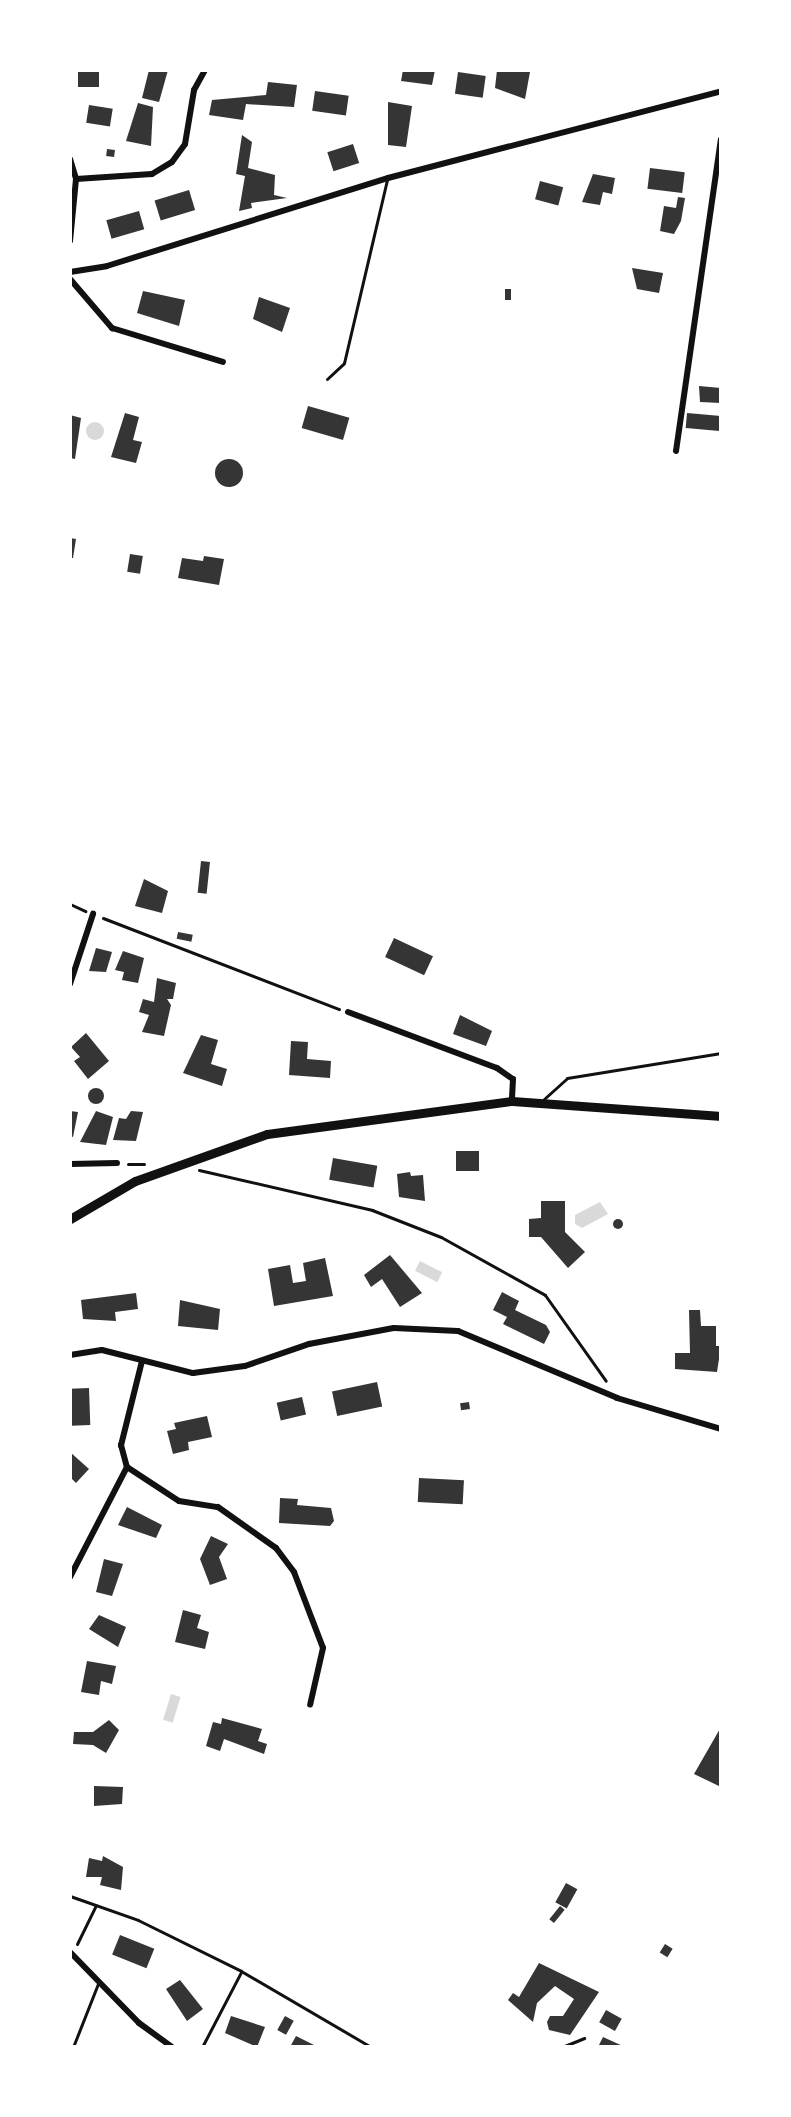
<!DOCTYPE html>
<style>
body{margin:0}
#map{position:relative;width:791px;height:2117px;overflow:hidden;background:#fff;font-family:"DejaVu Sans",sans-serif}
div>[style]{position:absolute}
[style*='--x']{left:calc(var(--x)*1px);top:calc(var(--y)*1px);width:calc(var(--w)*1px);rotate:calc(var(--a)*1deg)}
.water>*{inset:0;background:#d9d9d9;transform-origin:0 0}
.round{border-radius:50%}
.building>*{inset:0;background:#353535;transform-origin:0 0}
.path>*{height:3px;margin:-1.5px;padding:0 1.5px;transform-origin:1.5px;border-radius:1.5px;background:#111}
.service>*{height:3px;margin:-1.5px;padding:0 1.5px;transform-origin:1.5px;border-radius:1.5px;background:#111}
.minor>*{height:6px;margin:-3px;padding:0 3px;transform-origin:3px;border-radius:3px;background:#111}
.secondary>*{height:9px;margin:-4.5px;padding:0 4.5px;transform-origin:4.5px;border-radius:4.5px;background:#111}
span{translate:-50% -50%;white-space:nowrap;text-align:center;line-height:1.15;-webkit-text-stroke:8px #fff;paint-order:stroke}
.frame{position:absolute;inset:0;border:72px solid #fff;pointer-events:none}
</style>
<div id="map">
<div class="water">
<div class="round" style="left:86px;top:422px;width:18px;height:18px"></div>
<div style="clip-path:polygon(600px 1202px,608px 1214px,582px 1228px,575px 1224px,575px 1215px)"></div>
<div style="left:420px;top:1261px;width:25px;height:11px;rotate:27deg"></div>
<div style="left:171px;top:1694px;width:10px;height:27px;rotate:17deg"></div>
</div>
<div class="building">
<div style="left:78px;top:70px;width:21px;height:17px"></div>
<div style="clip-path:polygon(149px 70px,168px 70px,159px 102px,142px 98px)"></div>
<div style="clip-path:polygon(403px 70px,435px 70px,432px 85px,401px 81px)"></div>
<div style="clip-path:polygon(497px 70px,530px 72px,525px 99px,495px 88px)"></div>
<div style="left:458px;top:72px;width:28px;height:22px;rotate:8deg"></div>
<div style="clip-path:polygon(268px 82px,297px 85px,294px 107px,246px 104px,243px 120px,209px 115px,212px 100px,266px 95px)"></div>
<div style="left:315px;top:91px;width:34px;height:20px;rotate:8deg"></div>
<div style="clip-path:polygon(388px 102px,412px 106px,406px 147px,388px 145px)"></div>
<div style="clip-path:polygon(138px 103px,153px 107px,151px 146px,126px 141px)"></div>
<div style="left:89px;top:105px;width:24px;height:18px;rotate:9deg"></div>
<div style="clip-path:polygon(242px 135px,252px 142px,248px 168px,275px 175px,274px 195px,287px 198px,251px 203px,252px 208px,239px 211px,245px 176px,236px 174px)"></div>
<div style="left:353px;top:144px;width:20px;height:27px;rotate:72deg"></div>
<div style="left:107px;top:149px;width:8px;height:7px;rotate:7deg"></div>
<div style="left:650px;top:168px;width:35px;height:21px;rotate:7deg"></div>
<div style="clip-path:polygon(593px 174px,615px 178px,612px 194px,603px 192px,600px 205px,582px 202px)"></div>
<div style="left:540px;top:181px;width:24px;height:19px;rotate:15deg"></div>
<div style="left:189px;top:190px;width:21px;height:36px;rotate:73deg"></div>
<div style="clip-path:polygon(678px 197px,685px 198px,681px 221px,674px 234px,660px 231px,664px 206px,676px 208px)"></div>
<div style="left:139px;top:211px;width:19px;height:34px;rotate:74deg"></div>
<div style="clip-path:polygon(632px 268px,663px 273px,659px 293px,637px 289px)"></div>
<div style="left:505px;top:289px;width:6px;height:11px"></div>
<div style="clip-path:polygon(143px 291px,185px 300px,179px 326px,137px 313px)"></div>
<div style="clip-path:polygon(259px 297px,290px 308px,282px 332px,253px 319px)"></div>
<div style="clip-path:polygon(699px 386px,721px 388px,721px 403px,700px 402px)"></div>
<div style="left:308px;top:406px;width:43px;height:23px;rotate:16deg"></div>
<div style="clip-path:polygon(125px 413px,139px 417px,133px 440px,142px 442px,136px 463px,111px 457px)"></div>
<div style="left:687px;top:413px;width:34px;height:15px;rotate:5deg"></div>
<div style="clip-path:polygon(70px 415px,81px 418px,75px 459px,70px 458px)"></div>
<div class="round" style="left:215px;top:459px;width:28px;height:28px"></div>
<div style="clip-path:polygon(70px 538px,76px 539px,73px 558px,70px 558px)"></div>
<div style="left:130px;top:554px;width:13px;height:18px;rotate:9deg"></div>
<div style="clip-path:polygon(204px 556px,224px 559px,219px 585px,178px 578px,182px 558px,203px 561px)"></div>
<div style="left:201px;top:861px;width:9px;height:32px;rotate:6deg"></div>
<div style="clip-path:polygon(144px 879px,168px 891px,162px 913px,135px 906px)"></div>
<div style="left:178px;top:932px;width:15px;height:7px;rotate:11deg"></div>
<div style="left:394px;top:938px;width:43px;height:21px;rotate:25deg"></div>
<div style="clip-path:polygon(96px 948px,112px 952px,106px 972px,89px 971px)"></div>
<div style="clip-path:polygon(123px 951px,144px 958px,138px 983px,122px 980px,124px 972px,115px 970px)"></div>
<div style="clip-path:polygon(157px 978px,176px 983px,173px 999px,167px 999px,171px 1005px,164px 1036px,142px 1032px,149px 1015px,139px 1012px,143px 999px,154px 1002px)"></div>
<div style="clip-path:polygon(460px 1015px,492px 1031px,486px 1046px,453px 1034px)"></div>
<div style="clip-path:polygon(86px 1033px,109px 1061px,88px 1079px,74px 1061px,80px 1057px,71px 1047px)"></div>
<div style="clip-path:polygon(201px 1035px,218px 1040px,211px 1064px,227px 1069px,222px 1086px,183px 1073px)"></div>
<div style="clip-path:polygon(291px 1041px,308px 1042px,307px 1059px,331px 1061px,330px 1078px,289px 1075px)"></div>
<div class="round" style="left:88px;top:1088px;width:16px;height:16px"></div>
<div style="clip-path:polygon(70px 1111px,78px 1112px,73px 1137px,70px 1136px)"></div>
<div style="clip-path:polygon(96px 1111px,113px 1117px,106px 1145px,80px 1142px)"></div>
<div style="clip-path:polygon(131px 1111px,143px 1112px,136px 1141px,113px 1140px,119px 1118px,126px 1119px)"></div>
<div style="left:456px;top:1151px;width:23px;height:20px"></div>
<div style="left:333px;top:1158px;width:45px;height:22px;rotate:10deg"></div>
<div style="clip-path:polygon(410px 1172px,411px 1176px,423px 1175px,425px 1201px,399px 1197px,397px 1174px)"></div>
<div style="clip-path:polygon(541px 1201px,565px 1201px,565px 1232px,585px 1252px,568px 1268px,541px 1237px,529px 1237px,529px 1219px,541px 1218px)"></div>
<div class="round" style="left:613px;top:1219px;width:10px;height:10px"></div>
<div style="clip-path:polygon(390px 1255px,422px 1293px,400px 1307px,382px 1279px,371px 1287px,364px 1275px)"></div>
<div style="clip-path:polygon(325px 1258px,333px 1296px,274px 1306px,268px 1269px,290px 1265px,293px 1283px,306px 1281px,303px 1263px)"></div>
<div style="clip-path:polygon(502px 1292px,519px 1301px,515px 1310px,546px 1325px,550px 1332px,544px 1344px,503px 1324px,507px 1317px,493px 1310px)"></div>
<div style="clip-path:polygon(136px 1293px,138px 1309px,115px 1312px,116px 1321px,83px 1319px,81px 1300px)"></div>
<div style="clip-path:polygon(180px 1300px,220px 1309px,218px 1330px,178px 1326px)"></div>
<div style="clip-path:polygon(689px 1310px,700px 1310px,701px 1326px,716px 1326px,716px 1346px,721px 1346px,717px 1372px,675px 1369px,675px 1353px,690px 1353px)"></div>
<div style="left:377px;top:1382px;width:25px;height:46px;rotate:78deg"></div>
<div style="left:89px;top:1388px;width:37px;height:19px;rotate:88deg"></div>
<div style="left:302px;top:1397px;width:18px;height:26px;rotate:77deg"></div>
<div style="left:469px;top:1402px;width:7px;height:9px;rotate:82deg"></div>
<div style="clip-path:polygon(207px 1416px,212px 1437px,188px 1442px,189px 1450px,173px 1454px,167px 1431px,176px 1429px,174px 1423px)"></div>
<div style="clip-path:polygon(70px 1452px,89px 1469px,76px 1483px,70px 1477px)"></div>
<div style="left:419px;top:1478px;width:45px;height:24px;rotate:3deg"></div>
<div style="clip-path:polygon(280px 1498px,298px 1499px,297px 1505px,331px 1508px,334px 1521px,330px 1526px,279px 1523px)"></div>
<div style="clip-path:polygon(127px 1507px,162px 1525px,156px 1538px,118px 1525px)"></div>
<div style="clip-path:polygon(211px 1536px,228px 1544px,219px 1557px,227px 1579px,210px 1585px,200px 1559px)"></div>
<div style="clip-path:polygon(104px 1559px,123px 1564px,112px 1596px,96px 1592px)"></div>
<div style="clip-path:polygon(183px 1610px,201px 1615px,197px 1628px,209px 1632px,205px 1649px,175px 1642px)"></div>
<div style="clip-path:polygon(99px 1615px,126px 1627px,118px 1647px,89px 1629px)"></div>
<div style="clip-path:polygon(87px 1661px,116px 1666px,112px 1684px,101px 1681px,99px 1695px,81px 1692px)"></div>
<div style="clip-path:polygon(222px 1718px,262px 1729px,258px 1741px,267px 1744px,264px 1754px,224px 1739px,220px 1751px,206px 1746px,213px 1722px,221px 1724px)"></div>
<div style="clip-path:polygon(109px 1720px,119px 1730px,106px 1753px,93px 1745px,73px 1744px,74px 1732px,93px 1732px)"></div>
<div style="clip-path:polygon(721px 1727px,721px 1787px,694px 1774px)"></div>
<div style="clip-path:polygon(94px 1786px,123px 1787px,122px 1804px,94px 1806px)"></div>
<div style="clip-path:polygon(103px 1856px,123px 1867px,121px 1890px,100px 1885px,102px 1877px,86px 1877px,89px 1858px,102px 1861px)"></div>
<div style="left:566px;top:1883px;width:13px;height:22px;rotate:29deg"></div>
<div style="left:560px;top:1906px;width:6px;height:17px;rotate:39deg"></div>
<div style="left:120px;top:1935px;width:37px;height:21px;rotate:22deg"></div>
<div style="left:665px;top:1944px;width:9px;height:10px;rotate:32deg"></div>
<div style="clip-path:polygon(539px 1963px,599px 1992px,570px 2035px,549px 2030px,547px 2022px,550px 2016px,563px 2016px,574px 1999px,555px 1986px,537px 2003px,533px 2022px,508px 2000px,513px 1993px,519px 1997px)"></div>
<div style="clip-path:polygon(180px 1980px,203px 2009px,187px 2021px,166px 1989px)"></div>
<div style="left:606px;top:2010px;width:18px;height:14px;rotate:29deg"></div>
<div style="clip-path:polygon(231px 2016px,265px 2027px,257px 2047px,225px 2033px)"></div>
<div style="left:285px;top:2016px;width:10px;height:16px;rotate:29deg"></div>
<div style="clip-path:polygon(296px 2036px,318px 2047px,290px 2047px)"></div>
<div style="clip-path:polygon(603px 2037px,625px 2047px,598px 2047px)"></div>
</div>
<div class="path">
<div style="--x:70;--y:904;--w:17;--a:25"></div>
<div style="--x:103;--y:918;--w:253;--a:21.1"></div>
<div style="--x:128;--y:1164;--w:16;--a:0"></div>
<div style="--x:199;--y:1170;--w:178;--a:13"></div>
<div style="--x:372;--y:1210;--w:74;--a:21.4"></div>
<div style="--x:441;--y:1237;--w:119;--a:29.1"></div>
<div style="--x:545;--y:1295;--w:105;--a:54.7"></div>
<div style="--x:70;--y:1896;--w:72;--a:19.4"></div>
<div style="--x:138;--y:1920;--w:115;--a:26.3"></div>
<div style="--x:241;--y:1971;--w:151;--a:30.3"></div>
<div style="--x:77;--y:1944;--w:43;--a:-64"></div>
<div style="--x:202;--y:2047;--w:85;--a:-62.5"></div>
</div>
<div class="service">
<div style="--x:327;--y:379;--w:23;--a:-43"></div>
<div style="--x:344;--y:363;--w:189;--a:-76.8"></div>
<div style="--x:544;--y:1099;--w:31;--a:-42"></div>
<div style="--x:567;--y:1078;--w:156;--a:-9.2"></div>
<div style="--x:73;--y:2047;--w:71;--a:-68.5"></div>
<div style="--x:562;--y:2047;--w:24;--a:-22"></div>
</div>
<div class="minor">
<div style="--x:70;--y:159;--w:21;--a:73"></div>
<div style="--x:76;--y:179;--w:62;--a:95.5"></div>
<div style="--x:76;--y:179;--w:76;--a:-3.8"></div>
<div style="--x:152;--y:174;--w:23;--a:-31"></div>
<div style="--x:172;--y:162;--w:22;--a:-54"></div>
<div style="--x:185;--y:144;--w:55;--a:-80.5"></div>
<div style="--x:194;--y:90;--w:23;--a:-61"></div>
<div style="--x:70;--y:272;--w:37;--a:-9"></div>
<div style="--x:107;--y:266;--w:294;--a:-17.4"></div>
<div style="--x:388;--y:178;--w:344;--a:-14.6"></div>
<div style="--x:70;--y:279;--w:65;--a:49.4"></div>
<div style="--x:112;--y:328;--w:116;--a:17"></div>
<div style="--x:676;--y:451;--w:315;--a:-81.8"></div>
<div style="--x:70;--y:984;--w:74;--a:-71.8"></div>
<div style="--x:348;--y:1012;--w:159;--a:20.6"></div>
<div style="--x:497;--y:1068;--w:19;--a:35"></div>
<div style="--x:513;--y:1079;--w:22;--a:93"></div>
<div style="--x:70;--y:1164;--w:47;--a:-1.2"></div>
<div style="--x:70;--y:1355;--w:32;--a:-9"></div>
<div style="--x:102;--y:1350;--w:94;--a:14.2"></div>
<div style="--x:193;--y:1373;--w:52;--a:-7.7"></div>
<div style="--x:245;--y:1366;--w:68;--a:-19"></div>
<div style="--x:309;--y:1344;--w:86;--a:-10.7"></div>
<div style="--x:394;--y:1328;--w:64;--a:2.7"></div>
<div style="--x:458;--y:1331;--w:173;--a:22.8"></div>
<div style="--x:617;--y:1398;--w:109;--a:16.6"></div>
<div style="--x:142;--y:1361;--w:87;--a:104"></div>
<div style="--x:121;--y:1445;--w:23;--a:75"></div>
<div style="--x:127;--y:1467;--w:62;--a:33.2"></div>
<div style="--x:179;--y:1501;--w:39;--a:9"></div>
<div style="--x:218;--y:1507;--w:71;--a:35.3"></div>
<div style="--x:276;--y:1548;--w:30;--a:53"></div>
<div style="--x:294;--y:1572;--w:81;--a:69.1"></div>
<div style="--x:323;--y:1648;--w:58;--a:102.8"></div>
<div style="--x:70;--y:1577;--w:124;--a:-62.6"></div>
<div style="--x:70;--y:1952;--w:99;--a:45.8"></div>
<div style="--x:139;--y:2023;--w:41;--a:36"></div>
</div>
<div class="secondary">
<div style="--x:70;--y:1219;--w:75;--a:-30.3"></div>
<div style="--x:135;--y:1181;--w:140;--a:-19.6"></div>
<div style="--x:267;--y:1134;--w:247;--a:-7.7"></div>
<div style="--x:512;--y:1101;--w:210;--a:4.1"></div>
</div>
<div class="frame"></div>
</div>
